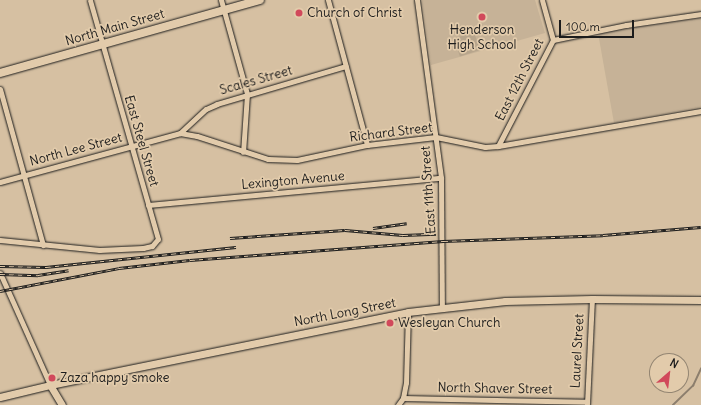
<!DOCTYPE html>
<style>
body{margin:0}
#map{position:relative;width:701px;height:405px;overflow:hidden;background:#d6c0a2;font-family:Delius,sans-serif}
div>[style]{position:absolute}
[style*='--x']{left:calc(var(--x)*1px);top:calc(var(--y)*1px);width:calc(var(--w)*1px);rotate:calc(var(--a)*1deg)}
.built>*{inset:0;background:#c6b297}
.green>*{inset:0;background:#b7a58c;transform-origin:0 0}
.stream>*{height:1.5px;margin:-0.75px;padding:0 0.75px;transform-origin:0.75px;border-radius:0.75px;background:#8c7e6d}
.roads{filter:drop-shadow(0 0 1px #1c1c1c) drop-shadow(0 0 1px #1c1c1c)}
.street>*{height:5px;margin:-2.5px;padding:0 2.5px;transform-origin:2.5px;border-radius:2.5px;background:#e2cbab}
.secondary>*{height:7px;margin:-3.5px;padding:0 3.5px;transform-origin:3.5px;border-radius:3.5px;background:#e2cbab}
.primary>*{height:8px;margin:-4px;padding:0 4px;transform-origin:4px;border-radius:4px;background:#e2cbab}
.rail>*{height:3px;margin-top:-1.5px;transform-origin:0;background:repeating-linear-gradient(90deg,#e2cbab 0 4.5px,#1c1c1c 0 9px);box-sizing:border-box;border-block:1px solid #1c1c1c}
.dots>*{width:11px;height:11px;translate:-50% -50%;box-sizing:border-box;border:2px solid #e2cbab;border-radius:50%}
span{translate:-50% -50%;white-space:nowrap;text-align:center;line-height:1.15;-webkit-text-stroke:3.5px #e2cbab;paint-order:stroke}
.poi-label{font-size:13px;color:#1c1c1c}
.left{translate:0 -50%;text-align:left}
.street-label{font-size:13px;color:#1c1c1c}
.north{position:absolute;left:649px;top:353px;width:40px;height:40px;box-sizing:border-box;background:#e2cbab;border:1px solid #938572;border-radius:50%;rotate:28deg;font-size:11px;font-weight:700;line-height:16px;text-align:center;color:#1c1c1c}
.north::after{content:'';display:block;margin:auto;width:14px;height:18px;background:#d1495b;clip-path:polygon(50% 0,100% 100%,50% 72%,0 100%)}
.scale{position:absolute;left:559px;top:20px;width:75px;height:18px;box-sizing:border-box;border:2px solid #1c1c1c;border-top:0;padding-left:5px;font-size:12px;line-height:14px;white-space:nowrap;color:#1c1c1c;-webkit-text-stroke:3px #e2cbab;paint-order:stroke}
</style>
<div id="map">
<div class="built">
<div style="clip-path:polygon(422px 0,535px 0,545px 33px,431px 65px)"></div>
<div style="clip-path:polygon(701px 18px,701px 107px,614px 123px,598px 33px)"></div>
</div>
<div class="green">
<div style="left:474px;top:32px;width:19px;height:21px;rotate:72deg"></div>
</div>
<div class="stream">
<div style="--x:673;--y:405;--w:28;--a:-44"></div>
<div style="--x:693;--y:386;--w:19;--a:-65"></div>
</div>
<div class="roads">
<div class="street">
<div style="--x:221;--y:0;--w:98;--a:74.5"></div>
<div style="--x:247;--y:94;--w:58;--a:93.9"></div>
<div style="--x:328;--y:0;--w:150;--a:74.9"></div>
<div style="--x:417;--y:0;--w:180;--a:82.3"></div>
<div style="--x:441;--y:178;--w:130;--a:89.6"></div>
<div style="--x:553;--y:40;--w:75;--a:-11.6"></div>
<div style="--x:626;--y:25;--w:76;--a:-8.3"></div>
<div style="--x:0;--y:89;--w:162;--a:74.6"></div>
<div style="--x:180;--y:133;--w:35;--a:-43"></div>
<div style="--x:206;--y:109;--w:12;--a:-24"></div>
<div style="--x:217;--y:104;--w:134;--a:-16.4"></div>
<div style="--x:498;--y:146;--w:119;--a:-62.6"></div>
<div style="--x:553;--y:40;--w:41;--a:-105.4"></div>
<div style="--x:0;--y:182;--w:187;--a:-15.2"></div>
<div style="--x:180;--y:133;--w:17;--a:10"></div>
<div style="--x:197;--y:136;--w:75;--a:17.9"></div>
<div style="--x:268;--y:159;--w:29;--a:2"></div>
<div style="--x:297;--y:160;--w:72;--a:-12.1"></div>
<div style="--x:367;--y:145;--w:69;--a:-6.6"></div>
<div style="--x:436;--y:137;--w:50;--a:11.5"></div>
<div style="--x:485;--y:147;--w:13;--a:-4"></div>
<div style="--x:498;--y:146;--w:206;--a:-9.8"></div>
<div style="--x:148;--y:205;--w:294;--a:-5.3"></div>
<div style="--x:0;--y:240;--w:100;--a:5.8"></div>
<div style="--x:99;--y:250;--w:44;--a:-2.6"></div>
<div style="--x:143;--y:248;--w:9;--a:-13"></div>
<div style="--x:152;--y:246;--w:9;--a:-49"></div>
<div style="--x:158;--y:239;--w:248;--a:-105.9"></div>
<div style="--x:0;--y:273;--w:123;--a:65.9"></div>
<div style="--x:403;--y:398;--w:184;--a:1.2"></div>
<div style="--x:587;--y:404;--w:105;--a:-87.3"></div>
<div style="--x:398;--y:405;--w:9;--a:-54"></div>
<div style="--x:403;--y:398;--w:15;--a:-79"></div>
<div style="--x:406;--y:383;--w:71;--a:-88.4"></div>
</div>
<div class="secondary">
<div style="--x:50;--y:385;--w:23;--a:59"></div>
<div style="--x:0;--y:397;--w:51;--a:-13.5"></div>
<div style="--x:50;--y:385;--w:365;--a:-11.5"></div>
<div style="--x:408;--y:312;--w:98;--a:-6.5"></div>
<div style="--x:505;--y:301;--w:87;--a:-1.3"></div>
<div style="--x:592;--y:299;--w:109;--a:0.5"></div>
</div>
<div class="primary">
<div style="--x:0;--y:73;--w:270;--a:-15.7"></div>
</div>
</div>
<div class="rail">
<div style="--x:373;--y:228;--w:34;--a:-8"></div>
<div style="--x:230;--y:238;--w:115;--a:-4"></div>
<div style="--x:345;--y:230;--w:58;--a:4.9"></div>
<div style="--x:403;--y:235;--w:33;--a:-2"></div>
<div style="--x:0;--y:266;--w:46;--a:1.2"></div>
<div style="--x:46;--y:267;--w:191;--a:-6"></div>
<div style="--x:0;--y:274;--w:38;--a:2"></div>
<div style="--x:38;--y:275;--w:31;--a:-9"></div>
<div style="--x:0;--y:291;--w:121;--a:-10.9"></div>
<div style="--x:119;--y:268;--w:71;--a:-6.4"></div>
<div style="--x:190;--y:260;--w:254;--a:-4.3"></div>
<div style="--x:443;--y:241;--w:160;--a:-2.1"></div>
<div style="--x:603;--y:235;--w:98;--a:-4.7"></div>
</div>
<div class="dots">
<div style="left:299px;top:13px;background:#d1495b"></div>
<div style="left:482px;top:17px;background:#d1495b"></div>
<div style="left:390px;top:323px;background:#d1495b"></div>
<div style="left:52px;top:378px;background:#d1495b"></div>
</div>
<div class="poi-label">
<span class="left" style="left:307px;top:13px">Church of Christ</span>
<span style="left:482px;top:38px">Henderson<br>High School</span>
<span class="left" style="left:398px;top:323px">Wesleyan Church</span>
<span class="left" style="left:60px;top:378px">Zaza happy smoke</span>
</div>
<div class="street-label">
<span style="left:115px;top:28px;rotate:-16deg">North Main Street</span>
<span style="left:520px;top:80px;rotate:-63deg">East 12th Street</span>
<span style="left:256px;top:81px;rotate:-16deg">Scales Street</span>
<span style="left:391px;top:133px;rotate:-7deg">Richard Street</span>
<span style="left:141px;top:141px;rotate:74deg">East Steel Street</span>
<span style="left:76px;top:150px;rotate:-15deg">North Lee Street</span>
<span style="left:293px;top:181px;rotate:-5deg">Lexington Avenue</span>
<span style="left:429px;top:190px;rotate:-94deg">East 11th Street</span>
<span style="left:345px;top:313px;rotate:-11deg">North Long Street</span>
<span style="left:578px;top:351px;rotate:-87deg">Laurel Street</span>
<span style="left:495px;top:389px;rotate:1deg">North Shaver Street</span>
</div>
<div class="north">N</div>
<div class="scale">100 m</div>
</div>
